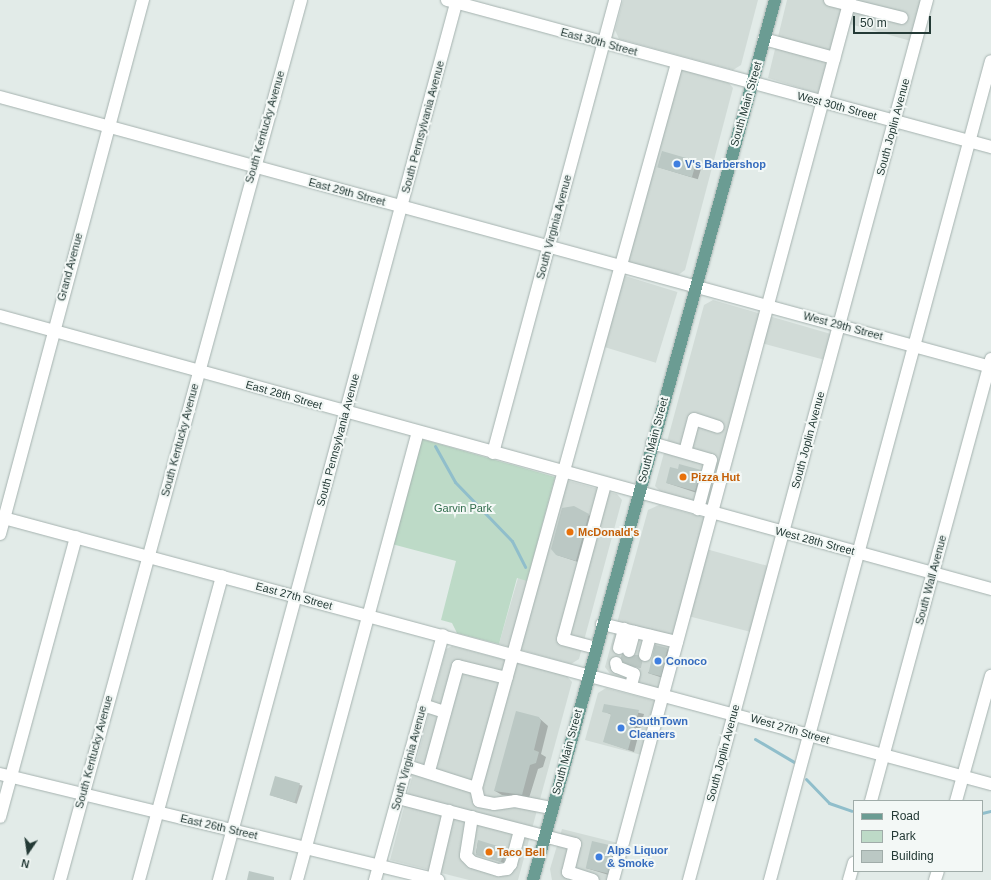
<!DOCTYPE html>
<style>
body{margin:0}
#map{position:relative;width:991px;height:880px;overflow:hidden;background:#e2ebe8;font-family:Helvetica,sans-serif}
div>[style]{position:absolute}
[style*='--x']{left:calc(var(--x)*1px);top:calc(var(--y)*1px);width:calc(var(--w)*1px);rotate:calc(var(--a)*1deg)}
.built>*{inset:0;background:#d1dbd7;transform-origin:0 0}
.green>*{inset:0;background:#bddac7}
.shadow>*{inset:0;background:#0003;transform-origin:0 0}
.stream>*{height:3px;margin:-1.5px;padding:0 1.5px;transform-origin:1.5px;border-radius:1.5px;background:#90becb}
.building>*{inset:0;background:#bbc8c4;transform-origin:0 0}
.minor-tunnel>*{height:12px;margin-top:-6px;transform-origin:0;background:repeating-linear-gradient(90deg,#bcc8c4 0 12px,transparent 0 18px)}
.roads{filter:drop-shadow(0 0 1px #a5b2af) drop-shadow(0 0 1px #a5b2af)}
.minor>*{height:12px;margin:-6px;padding:0 6px;transform-origin:6px;border-radius:6px;background:#fff}
.major>*{height:12px;margin:-6px;padding:0 6px;transform-origin:6px;border-radius:6px;background:#6b9c93}
.dots>*{width:11px;height:11px;translate:-50% -50%;box-sizing:border-box;border:2px solid #f3f8f6;border-radius:50%}
span{translate:-50% -50%;white-space:nowrap;text-align:center;line-height:1.15;-webkit-text-stroke:4px #f3f8f6;paint-order:stroke}
.street-label{font-size:11px;color:#243a36}
.shop-label{font-size:11px;color:#366cbe;font-weight:700}
.left{translate:0 -50%;text-align:left}
.food-label{font-size:11px;color:#c56008;font-weight:700}
.park-label{font-size:11px;color:#326d4d}
.legend{position:absolute;left:853px;top:800px;width:130px;height:72px;box-sizing:border-box;background:#f3f8f6;border:1px solid #a0aca9;margin:0;padding:5px 7px;list-style:none;font-size:12px;color:#243a36}
.legend li{display:flex;align-items:center;gap:8px;height:20px}
.legend b{width:20px;border:1px solid #a0aca9}
.north{position:absolute;left:8px;top:832px;width:40px;height:40px;-webkit-text-stroke:3px #f3f8f6;paint-order:stroke;rotate:193deg;font-size:11px;font-weight:700;line-height:16px;text-align:center;color:#243a36}
.north::after{content:'';display:block;margin:auto;width:14px;height:18px;background:#243a36;clip-path:polygon(50% 0,100% 100%,50% 72%,0 100%)}
.scale{position:absolute;left:853px;top:16px;width:78px;height:18px;box-sizing:border-box;border:2px solid #243a36;border-top:0;padding-left:5px;font-size:12px;line-height:14px;white-space:nowrap;color:#243a36;-webkit-text-stroke:3px #f3f8f6;paint-order:stroke}
</style>
<div id="map">
<div class="built">
<div style="clip-path:polygon(623px 0,758px 0,741px 65px,733px 70px,619px 39px,615px 30px)"></div>
<div style="clip-path:polygon(787px 0,922px 0,911px 41px,850px 24px,829px 97px,768px 78px)"></div>
<div style="clip-path:polygon(671px 67px,729px 83px,733px 88px,685px 270px,677px 276px,620px 261px)"></div>
<div style="left:622px;top:275px;width:58px;height:74px;rotate:17deg"></div>
<div style="clip-path:polygon(713px 300px,831px 334px,825px 360px,761px 343px,715px 507px,661px 492px,655px 486px,704px 305px)"></div>
<div style="clip-path:polygon(555px 477px,617px 494px,622px 500px,579px 659px,571px 664px,499px 644px,518px 578px,527px 580px)"></div>
<div style="clip-path:polygon(659px 505px,714px 520px,706px 549px,768px 566px,751px 632px,688px 616px,667px 691px,611px 675px,605px 667px,648px 510px)"></div>
<div style="clip-path:polygon(452px 646px,567px 676px,572px 682px,518px 880px,469px 880px,390px 860px,446px 649px)"></div>
<div style="clip-path:polygon(606px 688px,663px 703px,649px 757px,585px 740px,598px 693px)"></div>
<div style="clip-path:polygon(562px 829px,626px 845px,617px 880px,552px 880px,550px 869px)"></div>
</div>
<div class="green">
<div style="clip-path:polygon(418px 438px,555px 477px,527px 581px,517px 578px,499px 644px,457px 633px,452px 623px,441px 620px,456px 561px,388px 543px)"></div>
</div>
<div class="shadow">
<div style="left:663px;top:153px;width:41px;height:15px;rotate:17deg"></div>
<div style="clip-path:polygon(678px 470px,705px 474px,700px 494px,667px 483px)"></div>
<div style="clip-path:polygon(589px 515px,594px 518px,581px 563px,557px 555px)"></div>
<div style="clip-path:polygon(667px 649px,670px 651px,663px 678px,648px 673px)"></div>
<div style="clip-path:polygon(605px 705px,644px 714px,634px 752px,605px 742px,612px 715px,603px 711px)"></div>
<div style="clip-path:polygon(539px 718px,548px 726px,541px 754px,546px 757px,543px 767px,538px 769px,529px 798px,502px 795px,495px 791px)"></div>
<div style="left:276px;top:777px;width:28px;height:19px;rotate:18deg"></div>
<div style="clip-path:polygon(478px 842px,507px 851px,504px 863px,476px 853px)"></div>
<div style="clip-path:polygon(613px 847px,618px 850px,612px 876px,586px 868px)"></div>
</div>
<div class="stream">
<div style="--x:435;--y:446;--w:41;--a:60.9"></div>
<div style="--x:455;--y:482;--w:82;--a:46"></div>
<div style="--x:512;--y:541;--w:29;--a:63"></div>
<div style="--x:755;--y:739;--w:45;--a:30.5"></div>
<div style="--x:806;--y:779;--w:33;--a:46"></div>
<div style="--x:829;--y:803;--w:24;--a:19"></div>
<div style="--x:982;--y:813;--w:9;--a:-13"></div>
</div>
<div class="building">
<div style="left:662px;top:151px;width:36px;height:17px;rotate:16deg"></div>
<div style="clip-path:polygon(679px 464px,701px 470px,695px 491px,666px 483px,670px 467px,678px 469px)"></div>
<div style="clip-path:polygon(574px 506px,589px 514px,576px 561px,556px 555px,551px 549px,562px 508px)"></div>
<div style="left:655px;top:645px;width:13px;height:29px;rotate:13deg"></div>
<div style="clip-path:polygon(604px 704px,639px 710px,628px 750px,603px 742px,611px 714px,602px 712px)"></div>
<div style="clip-path:polygon(516px 711px,539px 717px,541px 721px,534px 750px,539px 752px,536px 763px,530px 765px,522px 795px,494px 791px)"></div>
<div style="left:275px;top:776px;width:26px;height:20px;rotate:16deg"></div>
<div style="clip-path:polygon(478px 840px,504px 848px,501px 862px,476px 855px)"></div>
<div style="left:592px;top:841px;width:23px;height:28px;rotate:13deg"></div>
<div style="clip-path:polygon(249px 871px,274px 877px,274px 880px,247px 880px)"></div>
</div>
<div class="minor-tunnel">
<div style="--x:625;--y:665;--w:15;--a:-74"></div>
<div style="--x:635;--y:667;--w:14;--a:-78"></div>
</div>
<div class="roads">
<div class="minor">
<div style="--x:447;--y:0;--w:564;--a:15.12"></div>
<div style="--x:830;--y:0;--w:74;--a:14"></div>
<div style="--x:764;--y:39;--w:73;--a:15.2"></div>
<div style="--x:0;--y:97;--w:1027;--a:15.24"></div>
<div style="--x:0;--y:316;--w:1028;--a:15.4"></div>
<div style="--x:652;--y:443;--w:61;--a:16.1"></div>
<div style="--x:711;--y:460;--w:51;--a:104.9"></div>
<div style="--x:685;--y:452;--w:34;--a:-75"></div>
<div style="--x:694;--y:419;--w:25;--a:18"></div>
<div style="--x:493;--y:453;--w:469;--a:-74.9"></div>
<div style="--x:0;--y:517;--w:1026;--a:15.08"></div>
<div style="--x:0;--y:534;--w:553;--a:-75.01"></div>
<div style="--x:602;--y:624;--w:77;--a:13.5"></div>
<div style="--x:596;--y:648;--w:34;--a:-165"></div>
<div style="--x:563;--y:639;--w:161;--a:-74.8"></div>
<div style="--x:619;--y:648;--w:20;--a:-75"></div>
<div style="--x:629;--y:651;--w:20;--a:-75"></div>
<div style="--x:645;--y:655;--w:20;--a:-75"></div>
<div style="--x:616;--y:663;--w:4;--a:76"></div>
<div style="--x:617;--y:667;--w:18;--a:22"></div>
<div style="--x:634;--y:674;--w:11;--a:105"></div>
<div style="--x:423;--y:705;--w:23;--a:18"></div>
<div style="--x:407;--y:766;--w:72;--a:17.7"></div>
<div style="--x:476;--y:788;--w:752;--a:-74.5"></div>
<div style="--x:429;--y:771;--w:109;--a:-74.6"></div>
<div style="--x:458;--y:666;--w:50;--a:13.8"></div>
<div style="--x:0;--y:774;--w:451;--a:13.6"></div>
<div style="--x:476;--y:788;--w:13;--a:77"></div>
<div style="--x:479;--y:801;--w:15;--a:11"></div>
<div style="--x:494;--y:804;--w:21;--a:-8"></div>
<div style="--x:515;--y:801;--w:38;--a:11"></div>
<div style="--x:398;--y:798;--w:183;--a:14.6"></div>
<div style="--x:575;--y:844;--w:29;--a:104"></div>
<div style="--x:568;--y:872;--w:26;--a:18"></div>
<div style="--x:871;--y:801;--w:458;--a:-74.8"></div>
<div style="--x:956;--y:801;--w:130;--a:-74.4"></div>
<div style="--x:0;--y:817;--w:290;--a:-74.8"></div>
<div style="--x:472;--y:817;--w:39;--a:99"></div>
<div style="--x:466;--y:856;--w:8;--a:45"></div>
<div style="--x:472;--y:862;--w:28;--a:17"></div>
<div style="--x:499;--y:870;--w:8;--a:-7"></div>
<div style="--x:507;--y:869;--w:6;--a:-51"></div>
<div style="--x:511;--y:864;--w:35;--a:-75"></div>
<div style="--x:433;--y:879;--w:70;--a:-76.8"></div>
<div style="--x:60;--y:880;--w:912;--a:-74.68"></div>
<div style="--x:139;--y:880;--w:315;--a:-74.7"></div>
<div style="--x:219;--y:880;--w:912;--a:-74.87"></div>
<div style="--x:297;--y:880;--w:464;--a:-74.9"></div>
<div style="--x:375;--y:880;--w:254;--a:-74.5"></div>
<div style="--x:613;--y:880;--w:911;--a:-74.93"></div>
<div style="--x:689;--y:880;--w:912;--a:-74.87"></div>
<div style="--x:770;--y:880;--w:848;--a:-74.9"></div>
<div style="--x:849;--y:880;--w:18;--a:-74"></div>
<div style="--x:935;--y:880;--w:9;--a:-72"></div>
</div>
<div class="major">
<div style="--x:533;--y:880;--w:913;--a:-74.62"></div>
</div>
</div>
<div class="dots">
<div style="left:677px;top:164px;background:#3f7fe0"></div>
<div style="left:683px;top:477px;background:#e8710a"></div>
<div style="left:570px;top:532px;background:#e8710a"></div>
<div style="left:658px;top:661px;background:#3f7fe0"></div>
<div style="left:621px;top:728px;background:#3f7fe0"></div>
<div style="left:489px;top:852px;background:#e8710a"></div>
<div style="left:599px;top:857px;background:#3f7fe0"></div>
</div>
<div class="street-label">
<span style="left:599px;top:42px;rotate:15deg">East 30th Street</span>
<span style="left:746px;top:104px;rotate:-74deg">South Main Street</span>
<span style="left:837px;top:106px;rotate:15deg">West 30th Street</span>
<span style="left:265px;top:127px;rotate:-74deg">South Kentucky Avenue</span>
<span style="left:423px;top:127px;rotate:-75deg">South Pennsylvania Avenue</span>
<span style="left:893px;top:127px;rotate:-75deg">South Joplin Avenue</span>
<span style="left:347px;top:192px;rotate:15deg">East 29th Street</span>
<span style="left:554px;top:227px;rotate:-75deg">South Virginia Avenue</span>
<span style="left:70px;top:267px;rotate:-75deg">Grand Avenue</span>
<span style="left:843px;top:326px;rotate:15deg">West 29th Street</span>
<span style="left:284px;top:395px;rotate:16deg">East 28th Street</span>
<span style="left:180px;top:440px;rotate:-75deg">South Kentucky Avenue</span>
<span style="left:338px;top:440px;rotate:-75deg">South Pennsylvania Avenue</span>
<span style="left:653px;top:440px;rotate:-75deg">South Main Street</span>
<span style="left:808px;top:440px;rotate:-75deg">South Joplin Avenue</span>
<span style="left:815px;top:541px;rotate:15deg">West 28th Street</span>
<span style="left:931px;top:580px;rotate:-75deg">South Wall Avenue</span>
<span style="left:294px;top:596px;rotate:15deg">East 27th Street</span>
<span style="left:790px;top:729px;rotate:16deg">West 27th Street</span>
<span style="left:94px;top:752px;rotate:-75deg">South Kentucky Avenue</span>
<span style="left:567px;top:752px;rotate:-75deg">South Main Street</span>
<span style="left:723px;top:753px;rotate:-75deg">South Joplin Avenue</span>
<span style="left:409px;top:758px;rotate:-75deg">South Virginia Avenue</span>
<span style="left:219px;top:827px;rotate:13deg">East 26th Street</span>
</div>
<div class="shop-label">
<span class="left" style="left:685px;top:164px">V's Barbershop</span>
<span class="left" style="left:666px;top:661px">Conoco</span>
<span class="left" style="left:629px;top:728px">SouthTown<br>Cleaners</span>
<span class="left" style="left:607px;top:857px">Alps Liquor<br>&amp; Smoke</span>
</div>
<div class="food-label">
<span class="left" style="left:691px;top:477px">Pizza Hut</span>
<span class="left" style="left:578px;top:532px">McDonald's</span>
<span class="left" style="left:497px;top:852px">Taco Bell</span>
</div>
<div class="park-label">
<span style="left:463px;top:508px">Garvin Park</span>
</div>
<ul class="legend">
<li><b style="height:5px;background:#6b9c93"></b>Road</li>
<li><b style="height:11px;background:#bddac7"></b>Park</li>
<li><b style="height:11px;background:#bbc8c4"></b>Building</li>
</ul>
<div class="north">N</div>
<div class="scale">50 m</div>
</div>
